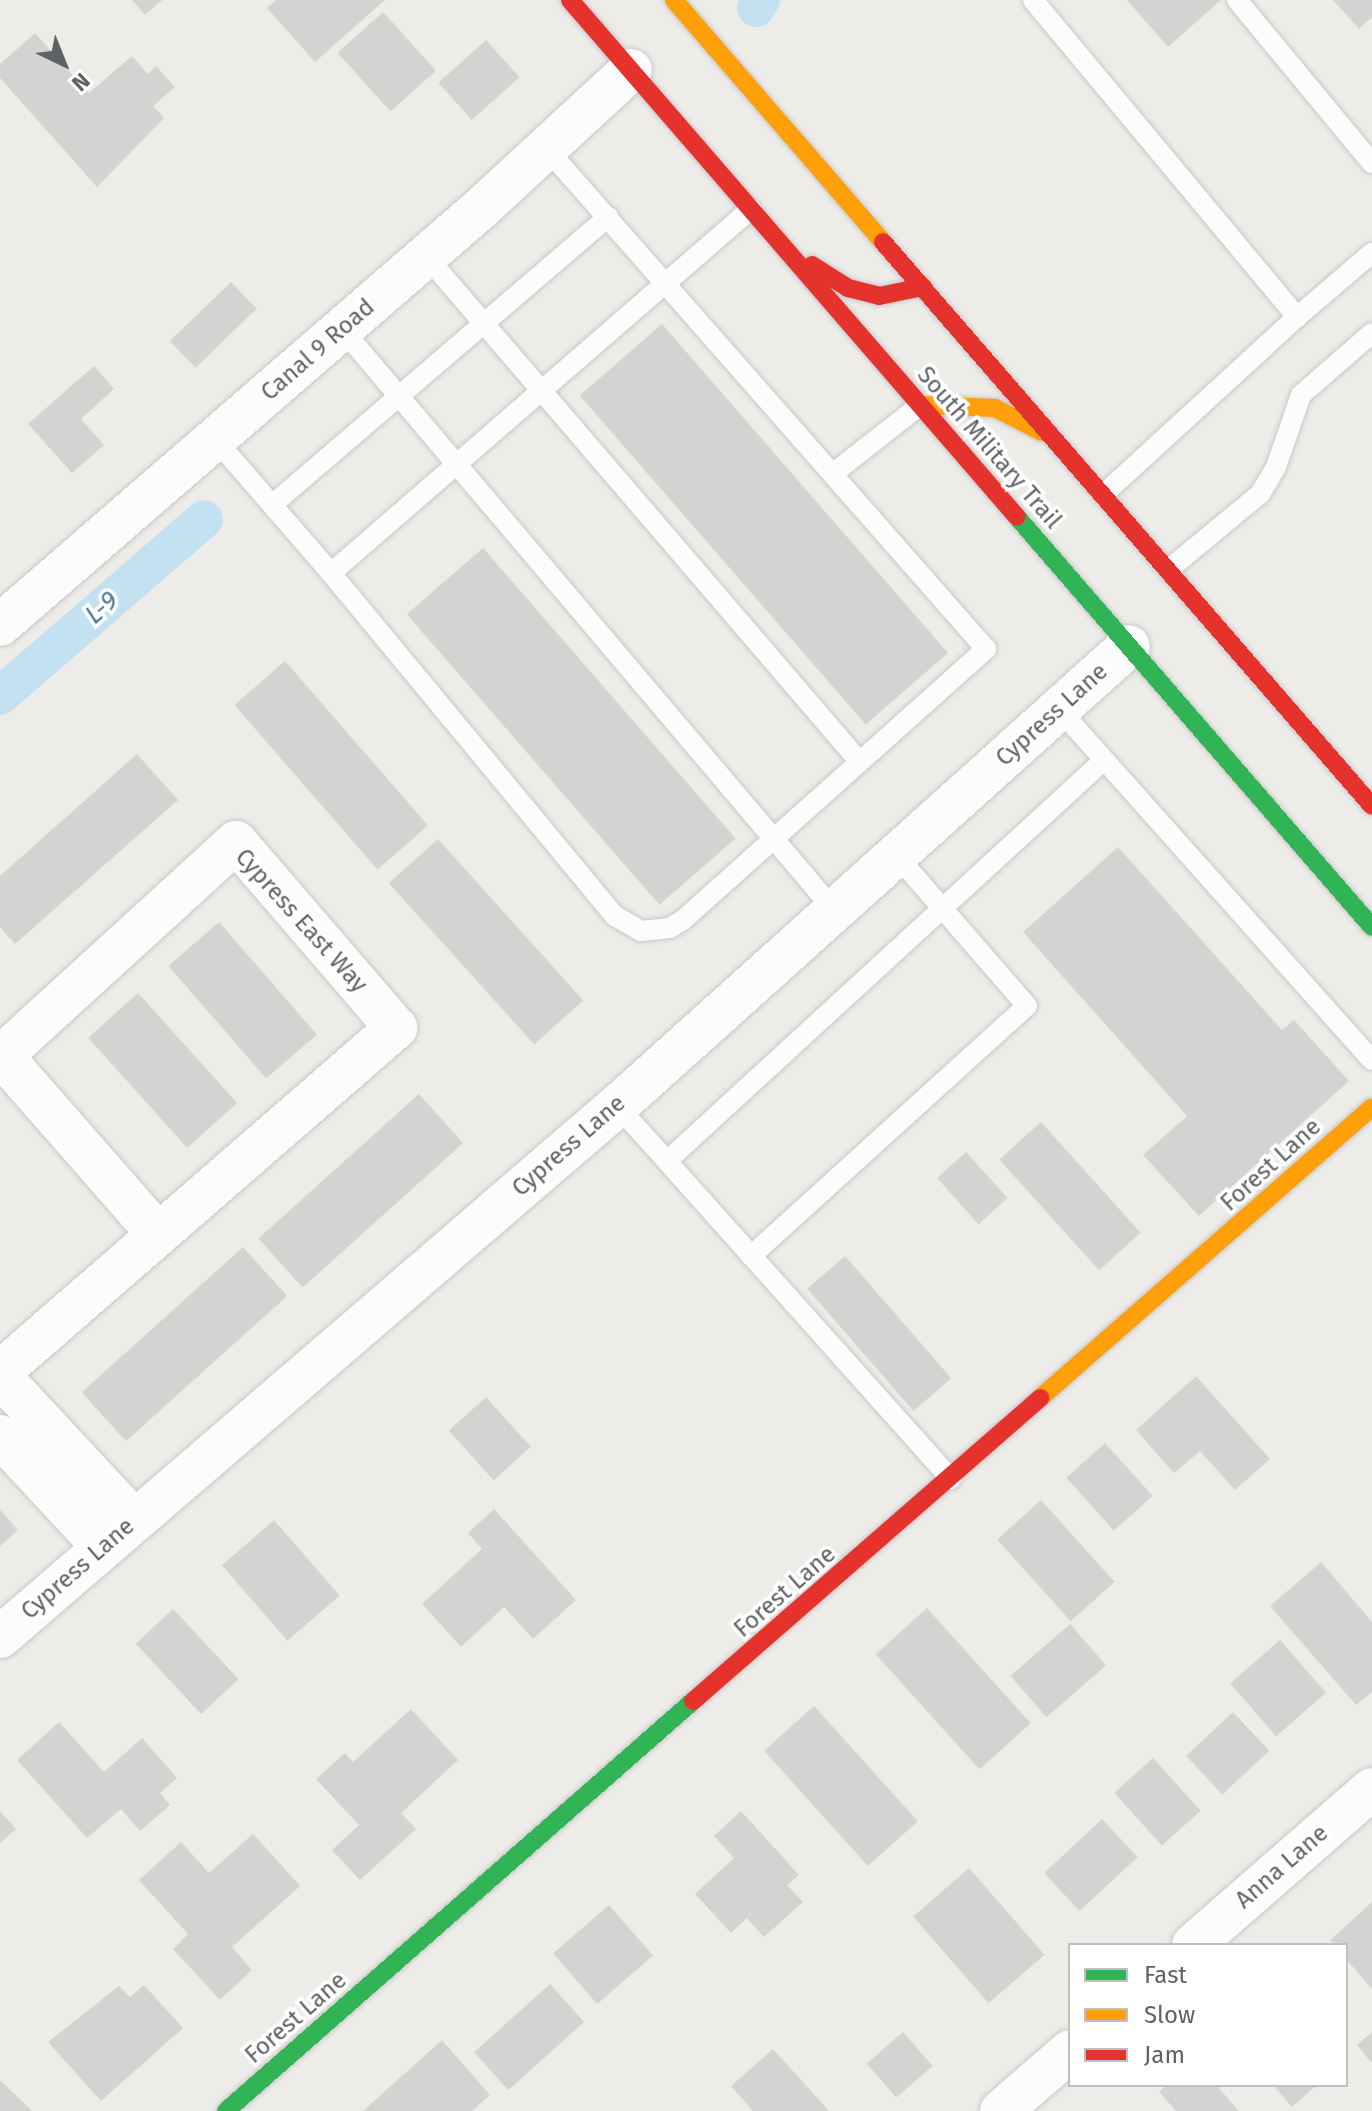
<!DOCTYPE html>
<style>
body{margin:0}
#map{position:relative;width:1372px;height:2111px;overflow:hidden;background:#eeece9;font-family:"Fira Sans",sans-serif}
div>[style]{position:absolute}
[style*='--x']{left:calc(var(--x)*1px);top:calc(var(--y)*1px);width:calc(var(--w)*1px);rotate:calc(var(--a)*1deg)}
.canal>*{height:38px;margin:-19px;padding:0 19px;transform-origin:19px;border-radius:19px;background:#c4e1f1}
.building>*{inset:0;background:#d4d3d1;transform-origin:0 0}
.roads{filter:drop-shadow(0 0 2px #c8c8c8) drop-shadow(0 0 2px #c8c8c8)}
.lane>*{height:20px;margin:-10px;padding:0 10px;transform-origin:10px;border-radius:10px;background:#fcfcfc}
.street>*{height:42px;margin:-21px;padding:0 21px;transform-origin:21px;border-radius:21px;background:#fcfcfc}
.fast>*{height:18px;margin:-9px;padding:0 9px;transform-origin:9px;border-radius:9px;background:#30b455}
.slow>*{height:18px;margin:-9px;padding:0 9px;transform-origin:9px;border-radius:9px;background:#ff9f0a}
.jam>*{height:18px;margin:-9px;padding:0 9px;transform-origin:9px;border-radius:9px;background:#e5322d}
span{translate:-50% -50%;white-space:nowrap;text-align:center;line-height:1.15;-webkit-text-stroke:7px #fff;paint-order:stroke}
.street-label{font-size:24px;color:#5f6265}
.water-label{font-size:26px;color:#4c799c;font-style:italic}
.legend{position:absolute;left:1068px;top:1943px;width:280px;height:144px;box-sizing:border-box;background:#fff;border:2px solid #bfc0c1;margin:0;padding:10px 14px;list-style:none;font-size:24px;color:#5f6265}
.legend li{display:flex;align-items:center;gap:16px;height:40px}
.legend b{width:40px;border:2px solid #bfc0c1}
.north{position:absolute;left:24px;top:24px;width:80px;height:80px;-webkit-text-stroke:6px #fff;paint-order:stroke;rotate:137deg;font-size:22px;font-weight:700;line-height:32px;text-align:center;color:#5f6265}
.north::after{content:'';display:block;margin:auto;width:28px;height:36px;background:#5f6265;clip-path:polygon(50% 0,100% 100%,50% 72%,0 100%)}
</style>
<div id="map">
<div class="canal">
<div style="--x:756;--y:8;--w:9;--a:-58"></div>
<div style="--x:0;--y:696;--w:270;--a:-40.9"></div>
</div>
<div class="building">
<div style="clip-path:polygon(132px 0,162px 0,145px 15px)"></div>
<div style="clip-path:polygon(276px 0,385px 0,315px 62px,267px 8px)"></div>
<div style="clip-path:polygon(1127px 0,1221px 0,1168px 47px)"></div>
<div style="clip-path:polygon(1333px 0,1372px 0,1372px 17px,1359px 29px)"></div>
<div style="left:383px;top:12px;width:79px;height:61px;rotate:48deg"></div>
<div style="clip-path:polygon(35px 33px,89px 93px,132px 56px,148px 74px,156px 66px,175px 87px,153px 106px,164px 118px,97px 187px,0 78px,0 64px)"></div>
<div style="left:486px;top:40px;width:50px;height:64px;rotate:48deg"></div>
<div style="left:231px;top:282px;width:37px;height:85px;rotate:46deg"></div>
<div style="left:662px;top:324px;width:436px;height:109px;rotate:49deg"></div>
<div style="clip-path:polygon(94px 366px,114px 389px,81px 419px,104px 445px,72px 473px,28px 424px)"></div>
<div style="left:483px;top:548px;width:385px;height:101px;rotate:49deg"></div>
<div style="left:285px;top:661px;width:218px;height:67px;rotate:49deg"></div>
<div style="clip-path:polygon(137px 754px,178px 800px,15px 944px,0 927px,0 876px)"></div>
<div style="left:438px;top:839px;width:217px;height:66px;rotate:48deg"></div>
<div style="clip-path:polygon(1118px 847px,1282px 1030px,1294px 1020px,1349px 1081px,1199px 1216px,1143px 1155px,1187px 1116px,1023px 932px)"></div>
<div style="left:219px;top:922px;width:149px;height:67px;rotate:49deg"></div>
<div style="left:138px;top:993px;width:148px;height:67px;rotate:48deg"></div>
<div style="left:419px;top:1094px;width:66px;height:216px;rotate:48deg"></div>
<div style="left:1041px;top:1122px;width:149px;height:56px;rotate:48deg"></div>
<div style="left:966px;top:1152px;width:62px;height:39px;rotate:48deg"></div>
<div style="left:243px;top:1247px;width:66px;height:217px;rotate:48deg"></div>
<div style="left:845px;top:1256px;width:162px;height:50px;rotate:49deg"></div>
<div style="clip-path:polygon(1196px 1376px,1270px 1459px,1235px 1490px,1200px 1451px,1174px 1473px,1136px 1430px)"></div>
<div style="left:486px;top:1397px;width:67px;height:50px;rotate:48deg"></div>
<div style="left:1105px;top:1443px;width:71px;height:52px;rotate:48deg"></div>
<div style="left:1041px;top:1500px;width:110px;height:59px;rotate:48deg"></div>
<div style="clip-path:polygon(494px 1509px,576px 1600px,533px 1639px,504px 1607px,461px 1647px,422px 1604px,482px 1549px,468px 1533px)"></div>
<div style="clip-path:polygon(0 1510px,18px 1530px,0 1546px)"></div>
<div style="left:274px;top:1520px;width:100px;height:69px;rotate:49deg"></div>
<div style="clip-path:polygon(1321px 1562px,1372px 1622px,1372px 1692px,1356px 1705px,1270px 1606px)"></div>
<div style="left:927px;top:1608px;width:155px;height:69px;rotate:48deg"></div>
<div style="left:173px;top:1609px;width:96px;height:51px;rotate:47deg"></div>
<div style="left:1070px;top:1624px;width:55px;height:79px;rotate:49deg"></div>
<div style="left:1280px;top:1640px;width:70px;height:66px;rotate:49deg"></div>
<div style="left:814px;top:1706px;width:155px;height:67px;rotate:48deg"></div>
<div style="clip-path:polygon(411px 1709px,458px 1760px,401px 1813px,416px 1829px,360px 1880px,332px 1850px,359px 1825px,316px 1779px,345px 1753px,353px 1762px)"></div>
<div style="left:1233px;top:1712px;width:53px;height:64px;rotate:47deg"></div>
<div style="clip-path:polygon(59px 1722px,104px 1772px,142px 1738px,177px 1778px,160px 1793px,170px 1805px,140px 1831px,121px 1809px,87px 1838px,17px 1760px)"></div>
<div style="left:1153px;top:1758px;width:71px;height:52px;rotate:48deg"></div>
<div style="clip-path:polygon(0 1811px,16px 1829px,0 1843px)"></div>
<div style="clip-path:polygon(741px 1811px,799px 1875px,787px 1885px,803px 1902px,764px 1937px,747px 1918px,731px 1933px,695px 1894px,734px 1858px,714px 1836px)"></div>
<div style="left:1102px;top:1819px;width:52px;height:79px;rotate:47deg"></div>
<div style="clip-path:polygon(253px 1834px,300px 1886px,232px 1947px,252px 1970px,220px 2000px,173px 1949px,188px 1934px,139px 1880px,181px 1842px,209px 1873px)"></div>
<div style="left:969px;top:1868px;width:115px;height:74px;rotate:49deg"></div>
<div style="clip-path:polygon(1372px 1902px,1372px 1989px,1346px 1959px,1346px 1945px,1329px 1941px)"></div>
<div style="left:609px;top:1905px;width:67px;height:74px;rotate:49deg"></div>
<div style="left:550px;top:1984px;width:51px;height:102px;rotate:48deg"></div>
<div style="clip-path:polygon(144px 1985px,183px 2028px,101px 2101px,48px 2042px,119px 1986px,130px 1997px)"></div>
<div style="left:903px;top:2032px;width:45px;height:48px;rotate:49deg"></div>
<div style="clip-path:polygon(1372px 2032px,1372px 2063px,1357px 2045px)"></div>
<div style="clip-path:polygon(442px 2040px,490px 2095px,472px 2111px,363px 2111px)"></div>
<div style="clip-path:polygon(773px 2049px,829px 2111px,753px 2111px,731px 2086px)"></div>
<div style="clip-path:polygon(0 2080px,32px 2111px,0 2111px)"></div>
<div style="clip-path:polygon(1167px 2085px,1216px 2085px,1239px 2111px,1176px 2111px,1159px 2092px)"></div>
<div style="clip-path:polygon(1273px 2085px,1317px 2085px,1292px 2107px)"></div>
</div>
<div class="roads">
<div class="lane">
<div style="--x:1033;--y:0;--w:413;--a:50.2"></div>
<div style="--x:1297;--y:317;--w:263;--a:137.5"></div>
<div style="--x:1237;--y:0;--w:212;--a:50.4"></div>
<div style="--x:426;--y:256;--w:665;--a:49.39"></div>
<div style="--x:1297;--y:317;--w:99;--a:-40.5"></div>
<div style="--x:342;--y:329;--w:761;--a:49.74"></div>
<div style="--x:215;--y:439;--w:177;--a:49.1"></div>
<div style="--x:331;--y:573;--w:556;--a:-40.91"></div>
<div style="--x:835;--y:472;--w:108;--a:-38.2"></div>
<div style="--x:272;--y:505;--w:443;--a:-40.6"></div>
<div style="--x:1168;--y:570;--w:119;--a:-39.6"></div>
<div style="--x:1260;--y:494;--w:31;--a:-59"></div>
<div style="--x:1276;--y:467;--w:76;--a:-70.9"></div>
<div style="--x:1301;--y:395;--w:94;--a:-41.1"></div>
<div style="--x:331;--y:573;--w:445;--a:50.4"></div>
<div style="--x:615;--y:916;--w:30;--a:30"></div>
<div style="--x:641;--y:931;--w:29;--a:-6"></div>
<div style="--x:670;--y:928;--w:15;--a:-32"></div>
<div style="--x:683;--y:920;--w:407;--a:-41.8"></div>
<div style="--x:986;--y:649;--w:667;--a:-131.29"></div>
<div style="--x:1059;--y:709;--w:470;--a:48.3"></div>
<div style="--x:617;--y:1106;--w:74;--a:47.7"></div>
<div style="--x:751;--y:1256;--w:372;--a:-42.2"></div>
<div style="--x:1027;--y:1006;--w:200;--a:-130.9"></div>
<div style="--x:951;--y:1479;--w:426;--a:-131.8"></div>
<div style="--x:667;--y:1161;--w:593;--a:-42.54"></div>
</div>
<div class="street">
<div style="--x:0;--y:625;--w:632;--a:-40.9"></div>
<div style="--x:478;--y:211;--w:208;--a:-42.7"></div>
<div style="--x:0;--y:1372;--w:525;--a:-40.98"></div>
<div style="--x:396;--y:1028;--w:245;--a:-130.7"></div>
<div style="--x:236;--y:842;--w:317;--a:137.6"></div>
<div style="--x:2;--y:1056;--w:235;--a:48.8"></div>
<div style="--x:0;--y:1376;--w:197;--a:47.1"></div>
<div style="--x:0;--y:1436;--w:151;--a:47.1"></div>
<div style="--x:0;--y:1637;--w:814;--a:-40.72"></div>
<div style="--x:617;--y:1106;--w:688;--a:-41.94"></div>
<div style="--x:1193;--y:1945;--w:237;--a:-41.1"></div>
<div style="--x:1001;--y:2111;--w:91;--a:-41"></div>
</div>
<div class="fast">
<div style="--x:1017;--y:517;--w:542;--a:49.11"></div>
<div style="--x:226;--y:2111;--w:621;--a:-41.28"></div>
</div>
<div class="slow">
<div style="--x:674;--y:0;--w:320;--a:49.2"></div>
<div style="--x:920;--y:405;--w:75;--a:2.3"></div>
<div style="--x:995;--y:408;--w:53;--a:27.1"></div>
<div style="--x:1040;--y:1398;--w:441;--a:-41.2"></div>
</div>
<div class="jam">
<div style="--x:570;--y:0;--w:683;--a:49.15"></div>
<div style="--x:883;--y:242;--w:746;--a:49.07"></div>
<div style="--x:812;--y:265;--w:43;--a:32.6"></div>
<div style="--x:848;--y:288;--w:32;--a:14"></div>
<div style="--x:879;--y:296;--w:45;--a:-11.6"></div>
<div style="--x:693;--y:1701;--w:461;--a:-41.1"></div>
</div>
</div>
<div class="street-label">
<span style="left:318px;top:350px;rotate:-41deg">Canal 9 Road</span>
<span style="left:989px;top:448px;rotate:49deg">South Military Trail</span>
<span style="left:1052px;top:715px;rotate:-42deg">Cypress Lane</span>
<span style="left:301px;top:921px;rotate:48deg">Cypress East Way</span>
<span style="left:569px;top:1146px;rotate:-41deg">Cypress Lane</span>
<span style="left:1271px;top:1165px;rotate:-42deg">Forest Lane</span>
<span style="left:78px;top:1569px;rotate:-41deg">Cypress Lane</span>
<span style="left:785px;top:1592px;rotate:-41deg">Forest Lane</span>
<span style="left:1282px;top:1867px;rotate:-41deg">Anna Lane</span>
<span style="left:296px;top:2018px;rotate:-41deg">Forest Lane</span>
</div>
<div class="water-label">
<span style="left:102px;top:608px;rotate:-41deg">L-9</span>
</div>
<ul class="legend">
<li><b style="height:10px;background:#30b455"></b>Fast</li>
<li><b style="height:10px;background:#ff9f0a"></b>Slow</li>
<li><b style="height:10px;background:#e5322d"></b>Jam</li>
</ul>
<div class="north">N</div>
</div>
